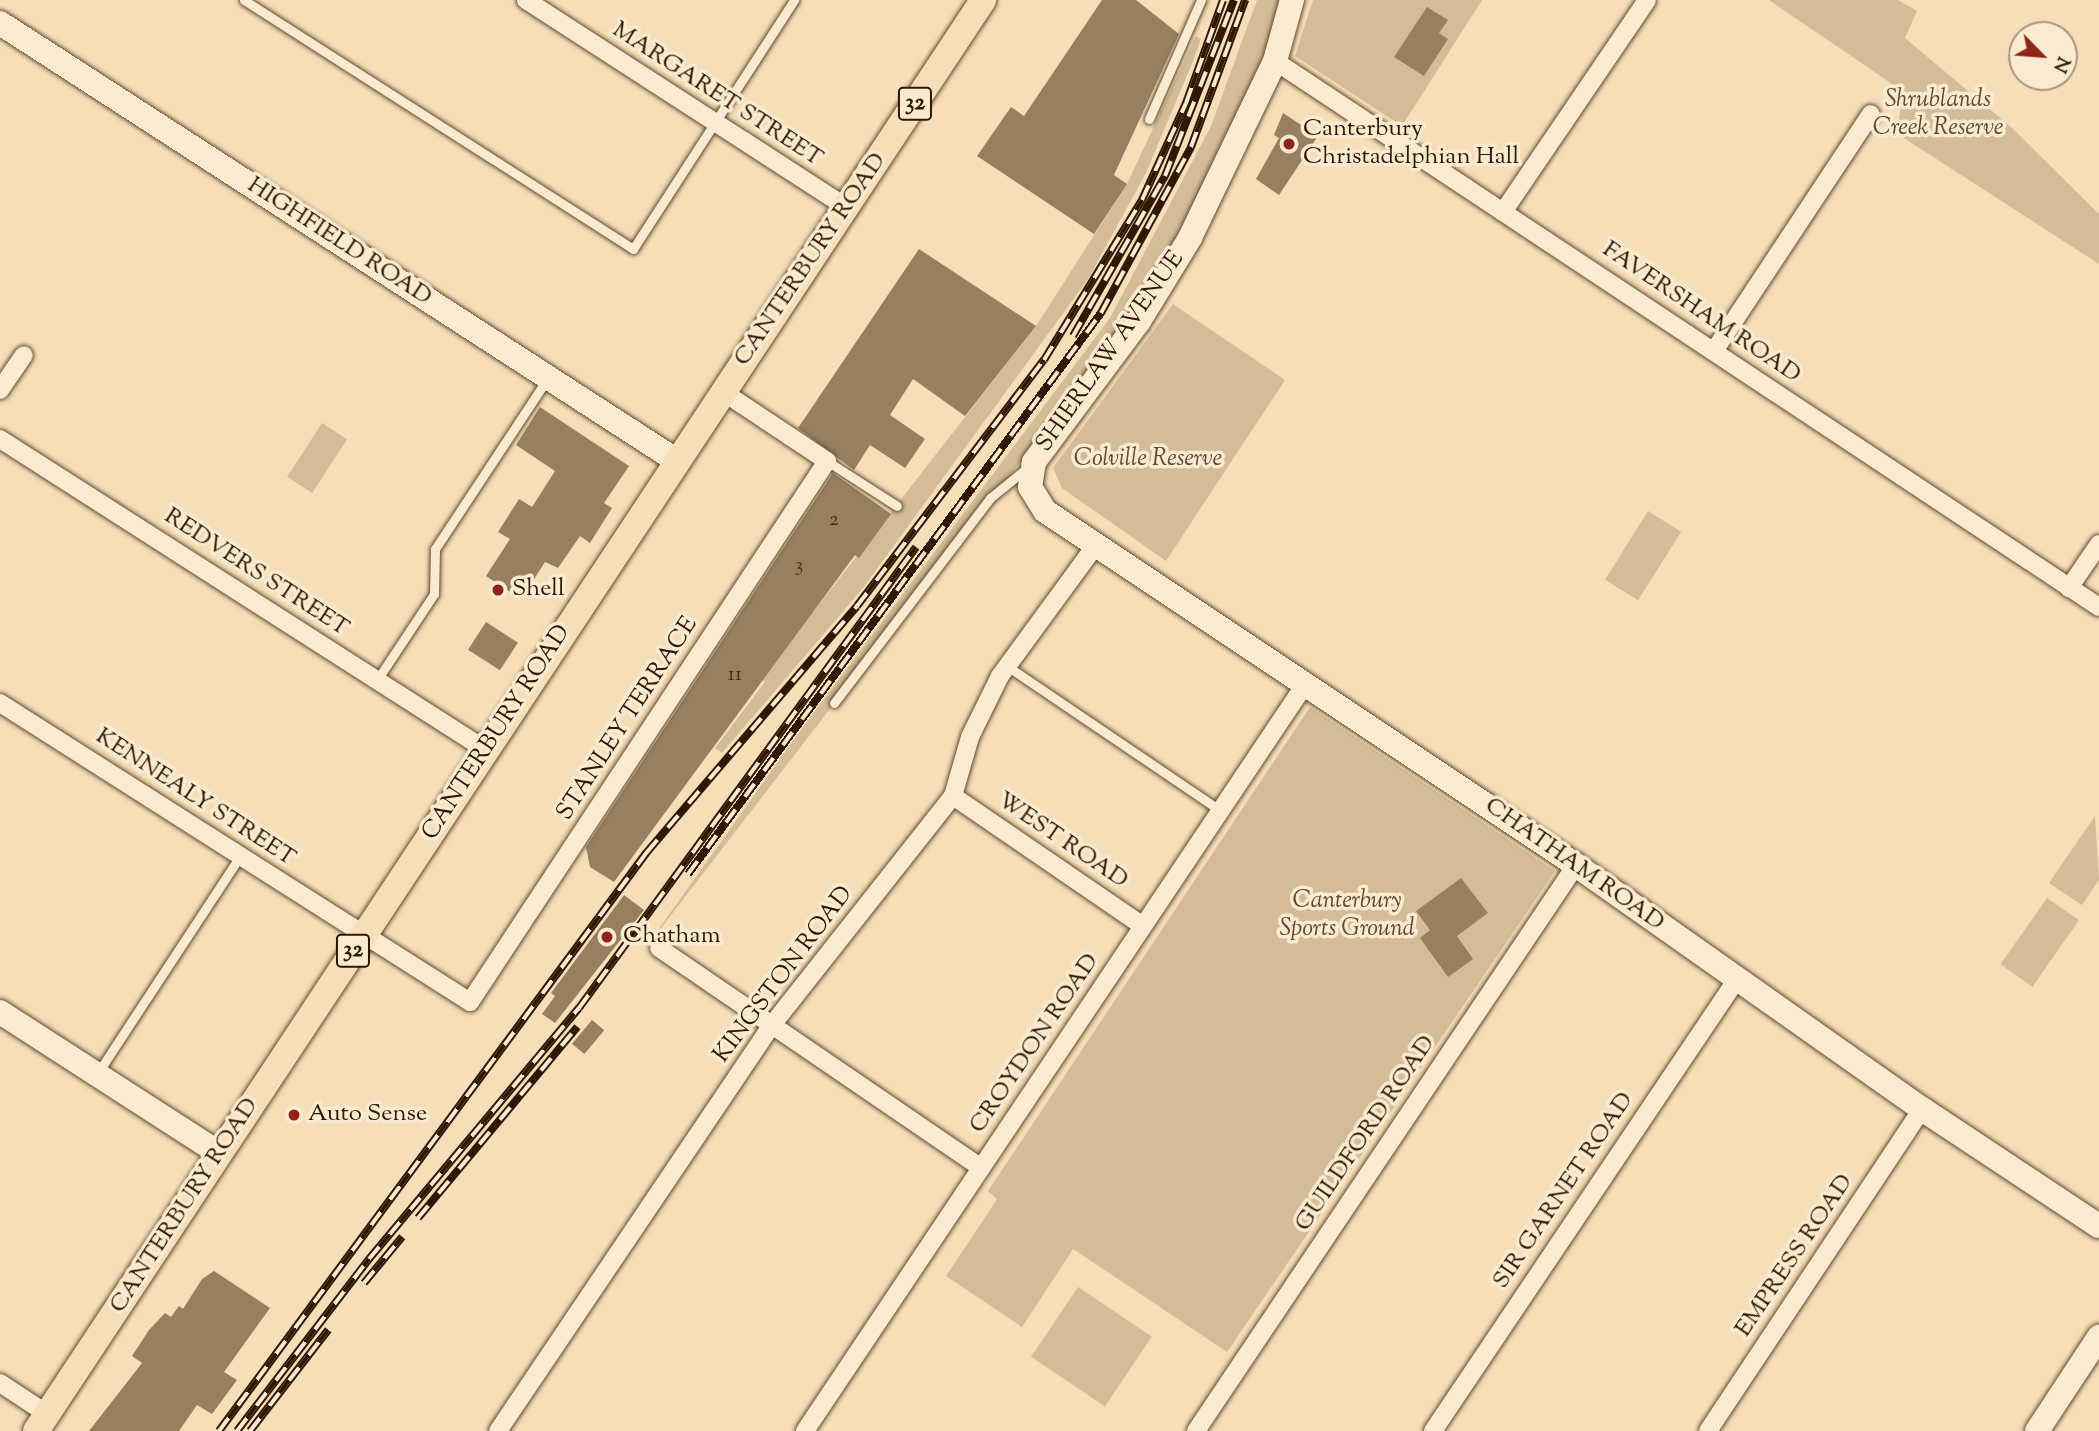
<!DOCTYPE html>
<style>
body{margin:0}
#map{position:relative;width:2099px;height:1431px;overflow:hidden;background:#f6deb8;font-family:"Sorts Mill Goudy",serif}
div>[style]{position:absolute}
[style*='--x']{left:calc(var(--x)*1px);top:calc(var(--y)*1px);width:calc(var(--w)*1px);rotate:calc(var(--a)*1deg)}
.green>*{inset:0;background:#d4bc99;transform-origin:0 0}
.building>*{inset:0;background:#977f60;transform-origin:0 0}
.roads{filter:drop-shadow(0 0 2px #624a2e) drop-shadow(0 0 2px #624a2e)}
.lane>*{height:9px;margin:-4.5px;padding:0 4.5px;transform-origin:4.5px;border-radius:4.5px;background:#f9ead1}
.street>*{height:18px;margin:-9px;padding:0 9px;transform-origin:9px;border-radius:9px;background:#f9ead1}
.secondary>*{height:24px;margin:-12px;padding:0 12px;transform-origin:12px;border-radius:12px;background:#f9ead1}
.primary>*{height:26px;margin:-13px;padding:0 13px;transform-origin:13px;border-radius:13px;background:#f6deb8}
.rail>*{height:8px;margin-top:-4px;transform-origin:0;background:repeating-linear-gradient(90deg,#f9ead1 0 16px,#301800 0 32px);box-sizing:border-box;border-block:2px solid #301800}
.dots>*{width:19px;height:19px;translate:-50% -50%;box-sizing:border-box;border:4px solid #f9ead1;border-radius:50%}
span{translate:-50% -50%;white-space:nowrap;text-align:center;line-height:1.15;-webkit-text-stroke:7px #f9ead1;paint-order:stroke}
.number-label{font-size:21px;color:#4a3218}
.number-label span{-webkit-text-stroke-width:0}
.shield-label span{padding:2px 5px;background:#f9ead1;border:2px solid;border-radius:5px;-webkit-text-stroke-width:0}
.shield-label{font-size:23px;color:#301800;font-weight:700}
.street-label{font-size:24px;color:#301800}
.park-label{font-size:24px;color:#61492e;font-style:italic}
.poi-label{font-size:24px;color:#301800}
.left{translate:0 -50%;text-align:left}
.north{position:absolute;left:2008px;top:21px;width:70px;height:70px;box-sizing:border-box;background:#f9ead1;border:2px solid #a9967d;border-radius:50%;rotate:115deg;font-size:19px;font-weight:700;line-height:28px;text-align:center;color:#301800}
.north::after{content:'';display:block;margin:auto;width:24px;height:32px;background:#8f2418;clip-path:polygon(50% 0,100% 100%,50% 72%,0 100%)}
</style>
<div id="map">
<div class="green">
<div style="clip-path:polygon(1257px 0,1285px 0,1280px 22px,1208px 186px,1129px 321px,641px 954px,797px 735px,1110px 318px,1211px 126px)"></div>
<div style="clip-path:polygon(1313px 0,1482px 0,1402px 126px,1295px 56px)"></div>
<div style="clip-path:polygon(1769px 0,1898px 0,1917px 11px,1905px 38px,2012px 128px,2099px 214px,2099px 264px,1896px 133px,1904px 92px)"></div>
<div style="clip-path:polygon(1196px 36px,1201px 39px,1194px 59px,1146px 173px,1088px 279px,863px 588px,722px 753px,715px 748px,765px 682px,761px 679px,1036px 326px,1127px 184px)"></div>
<div style="clip-path:polygon(1173px 304px,1285px 380px,1166px 561px,1062px 488px,1053px 468px)"></div>
<div style="left:322px;top:423px;width:30px;height:64px;rotate:33deg"></div>
<div style="left:1648px;top:511px;width:39px;height:81px;rotate:32deg"></div>
<div style="clip-path:polygon(1310px 707px,1555px 871px,1227px 1352px,1073px 1249px,1022px 1327px,946px 1276px,997px 1199px,988px 1191px)"></div>
<div style="clip-path:polygon(2095px 816px,2099px 880px,2082px 905px,2049px 883px)"></div>
<div style="left:2047px;top:898px;width:39px;height:81px;rotate:35deg"></div>
<div style="left:1078px;top:1287px;width:89px;height:84px;rotate:34deg"></div>
</div>
<div class="building">
<div style="clip-path:polygon(1102px 0,1136px 0,1179px 34px,1114px 175px,1127px 184px,1094px 234px,977px 156px,1011px 107px,1024px 116px)"></div>
<div style="clip-path:polygon(1427px 7px,1448px 20px,1439px 33px,1448px 39px,1424px 76px,1394px 57px)"></div>
<div style="clip-path:polygon(1283px 113px,1318px 136px,1279px 195px,1256px 179px,1279px 138px,1274px 135px)"></div>
<div style="clip-path:polygon(919px 249px,1036px 326px,965px 416px,913px 379px,890px 415px,925px 439px,905px 468px,870px 445px,854px 470px,798px 428px)"></div>
<div style="clip-path:polygon(540px 407px,629px 466px,604px 503px,612px 508px,590px 543px,580px 536px,558px 568px,545px 562px,527px 590px,512px 593px,486px 576px,510px 539px,498px 532px,519px 499px,532px 507px,555px 471px,516px 445px)"></div>
<div style="clip-path:polygon(833px 473px,891px 514px,859px 558px,855px 555px,614px 882px,590px 867px,586px 847px)"></div>
<div style="left:486px;top:622px;width:38px;height:33px;rotate:33deg"></div>
<div style="clip-path:polygon(1461px 878px,1488px 913px,1457px 936px,1473px 959px,1448px 977px,1420px 938px,1430px 930px,1416px 911px)"></div>
<div style="clip-path:polygon(624px 895px,644px 910px,555px 1023px,542px 1014px,555px 996px,551px 993px)"></div>
<div style="left:592px;top:1020px;width:16px;height:31px;rotate:40deg"></div>
<div style="clip-path:polygon(214px 1271px,270px 1308px,224px 1372px,237px 1380px,212px 1414px,197px 1405px,179px 1431px,89px 1431px,142px 1363px,132px 1356px,149px 1330px,165px 1313px,171px 1317px,179px 1306px,183px 1309px,202px 1279px)"></div>
</div>
<div class="roads">
<div class="lane">
<div style="--x:244;--y:0;--w:462;--a:32.6"></div>
<div style="--x:633;--y:249;--w:297;--a:-57.1"></div>
<div style="--x:1149;--y:119;--w:130;--a:-66.4"></div>
<div style="--x:827;--y:461;--w:83;--a:32.7"></div>
<div style="--x:1007;--y:666;--w:258;--a:34.1"></div>
<div style="--x:377;--y:680;--w:103;--a:-56.5"></div>
<div style="--x:434;--y:594;--w:45;--a:-88.7"></div>
<div style="--x:435;--y:549;--w:204;--a:-56.6"></div>
<div style="--x:834;--y:703;--w:258;--a:-52.7"></div>
<div style="--x:990;--y:498;--w:48;--a:-39"></div>
<div style="--x:97;--y:1074;--w:261;--a:-56.7"></div>
</div>
<div class="street">
<div style="--x:526;--y:0;--w:381;--a:32.9"></div>
<div style="--x:1275;--y:61;--w:988;--a:33.53"></div>
<div style="--x:1503;--y:212;--w:256;--a:-55.8"></div>
<div style="--x:1714;--y:351;--w:284;--a:-56.5"></div>
<div style="--x:0;--y:390;--w:42;--a:-55.6"></div>
<div style="--x:0;--y:439;--w:577;--a:32.62"></div>
<div style="--x:2069;--y:588;--w:53;--a:-55.7"></div>
<div style="--x:0;--y:703;--w:557;--a:32.46"></div>
<div style="--x:470;--y:1002;--w:648;--a:-56.58"></div>
<div style="--x:827;--y:461;--w:125;--a:-146.4"></div>
<div style="--x:953;--y:796;--w:230;--a:34.4"></div>
<div style="--x:659;--y:948;--w:390;--a:34.3"></div>
<div style="--x:0;--y:1383;--w:56;--a:33.4"></div>
<div style="--x:498;--y:1431;--w:490;--a:-56"></div>
<div style="--x:772;--y:1025;--w:292;--a:-51.7"></div>
<div style="--x:953;--y:796;--w:61;--a:-73.9"></div>
<div style="--x:970;--y:737;--w:68;--a:-63.8"></div>
<div style="--x:1000;--y:676;--w:162;--a:-53.8"></div>
<div style="--x:805;--y:1431;--w:900;--a:-56.19"></div>
<div style="--x:1196;--y:1431;--w:682;--a:-56.12"></div>
<div style="--x:1433;--y:1431;--w:545;--a:-56.08"></div>
<div style="--x:1708;--y:1431;--w:387;--a:-56.4"></div>
</div>
<div class="secondary">
<div style="--x:1292;--y:0;--w:63;--a:105.6"></div>
<div style="--x:1275;--y:61;--w:196;--a:115.7"></div>
<div style="--x:1190;--y:238;--w:97;--a:121.6"></div>
<div style="--x:1139;--y:321;--w:176;--a:126.7"></div>
<div style="--x:1034;--y:462;--w:25;--a:99"></div>
<div style="--x:1030;--y:487;--w:28;--a:58"></div>
<div style="--x:1045;--y:511;--w:638;--a:33.69"></div>
<div style="--x:1576;--y:865;--w:423;--a:35.2"></div>
<div style="--x:1922;--y:1109;--w:212;--a:33.5"></div>
<div style="--x:0;--y:23;--w:806;--a:32.9"></div>
<div style="--x:0;--y:1012;--w:260;--a:32.8"></div>
<div style="--x:2037;--y:1431;--w:113;--a:-56.6"></div>
</div>
<div class="primary">
<div style="--x:36;--y:1431;--w:1716;--a:-56.5"></div>
</div>
</div>
<div class="rail">
<div style="--x:1073;--y:336;--w:185;--a:-60.1"></div>
<div style="--x:1165;--y:176;--w:189;--a:-68.6"></div>
<div style="--x:688;--y:874;--w:697;--a:-53.64"></div>
<div style="--x:1101;--y:313;--w:189;--a:-61.5"></div>
<div style="--x:1191;--y:147;--w:157;--a:-69.8"></div>
<div style="--x:418;--y:1218;--w:249;--a:-50.2"></div>
<div style="--x:364;--y:1283;--w:60;--a:-50.4"></div>
<div style="--x:219;--y:1431;--w:720;--a:-53.53"></div>
<div style="--x:647;--y:852;--w:323;--a:-49.5"></div>
<div style="--x:857;--y:606;--w:309;--a:-52.8"></div>
<div style="--x:1044;--y:360;--w:188;--a:-58.5"></div>
<div style="--x:1142;--y:200;--w:107;--a:-65.6"></div>
<div style="--x:1186;--y:103;--w:109;--a:-70.2"></div>
<div style="--x:237;--y:1431;--w:217;--a:-52.5"></div>
<div style="--x:369;--y:1259;--w:327;--a:-50.1"></div>
<div style="--x:579;--y:1008;--w:571;--a:-53.83"></div>
<div style="--x:250;--y:1431;--w:128;--a:-52.3"></div>
</div>
<div class="dots">
<div style="left:1289px;top:144px;background:#8f2418"></div>
<div style="left:498px;top:590px;background:#8f2418"></div>
<div style="left:607px;top:937px;background:#8f2418"></div>
<div style="left:294px;top:1115px;background:#8f2418"></div>
</div>
<div class="number-label">
<span style="left:834px;top:520px">2</span>
<span style="left:799px;top:566px">3</span>
<span style="left:735px;top:675px">11</span>
</div>
<div class="shield-label">
<span style="left:915px;top:104px">32</span>
<span style="left:353px;top:951px">32</span>
</div>
<div class="street-label">
<span style="left:717px;top:95px;rotate:33deg">MARGARET STREET</span>
<span style="left:339px;top:242px;rotate:33deg">HIGHFIELD ROAD</span>
<span style="left:811px;top:260px;rotate:-56deg">CANTERBURY ROAD</span>
<span style="left:1701px;top:313px;rotate:34deg">FAVERSHAM ROAD</span>
<span style="left:1111px;top:352px;rotate:-55deg">SHIERLAW AVENUE</span>
<span style="left:256px;top:573px;rotate:33deg">REDVERS STREET</span>
<span style="left:628px;top:719px;rotate:-57deg">STANLEY TERRACE</span>
<span style="left:497px;top:733px;rotate:-57deg">CANTERBURY ROAD</span>
<span style="left:195px;top:798px;rotate:33deg">KENNEALY STREET</span>
<span style="left:1062px;top:841px;rotate:34deg">WEST ROAD</span>
<span style="left:1574px;top:865px;rotate:35deg">CHATHAM ROAD</span>
<span style="left:784px;top:975px;rotate:-53deg">KINGSTON ROAD</span>
<span style="left:1035px;top:1044px;rotate:-56deg">CROYDON ROAD</span>
<span style="left:1366px;top:1134px;rotate:-56deg">GUILDFORD ROAD</span>
<span style="left:1564px;top:1191px;rotate:-56deg">SIR GARNET ROAD</span>
<span style="left:185px;top:1206px;rotate:-57deg">CANTERBURY ROAD</span>
<span style="left:1795px;top:1256px;rotate:-56deg">EMPRESS ROAD</span>
</div>
<div class="park-label">
<span style="left:1938px;top:115px">Shrublands<br>Creek Reserve</span>
<span style="left:1148px;top:460px">Colville Reserve</span>
<span style="left:1347px;top:916px">Canterbury<br>Sports Ground</span>
</div>
<div class="poi-label">
<span class="left" style="left:1303px;top:144px">Canterbury<br>Christadelphian Hall</span>
<span class="left" style="left:512px;top:590px">Shell</span>
<span class="left" style="left:623px;top:937px">Chatham</span>
<span class="left" style="left:308px;top:1115px">Auto Sense</span>
</div>
<div class="north">N</div>
</div>
